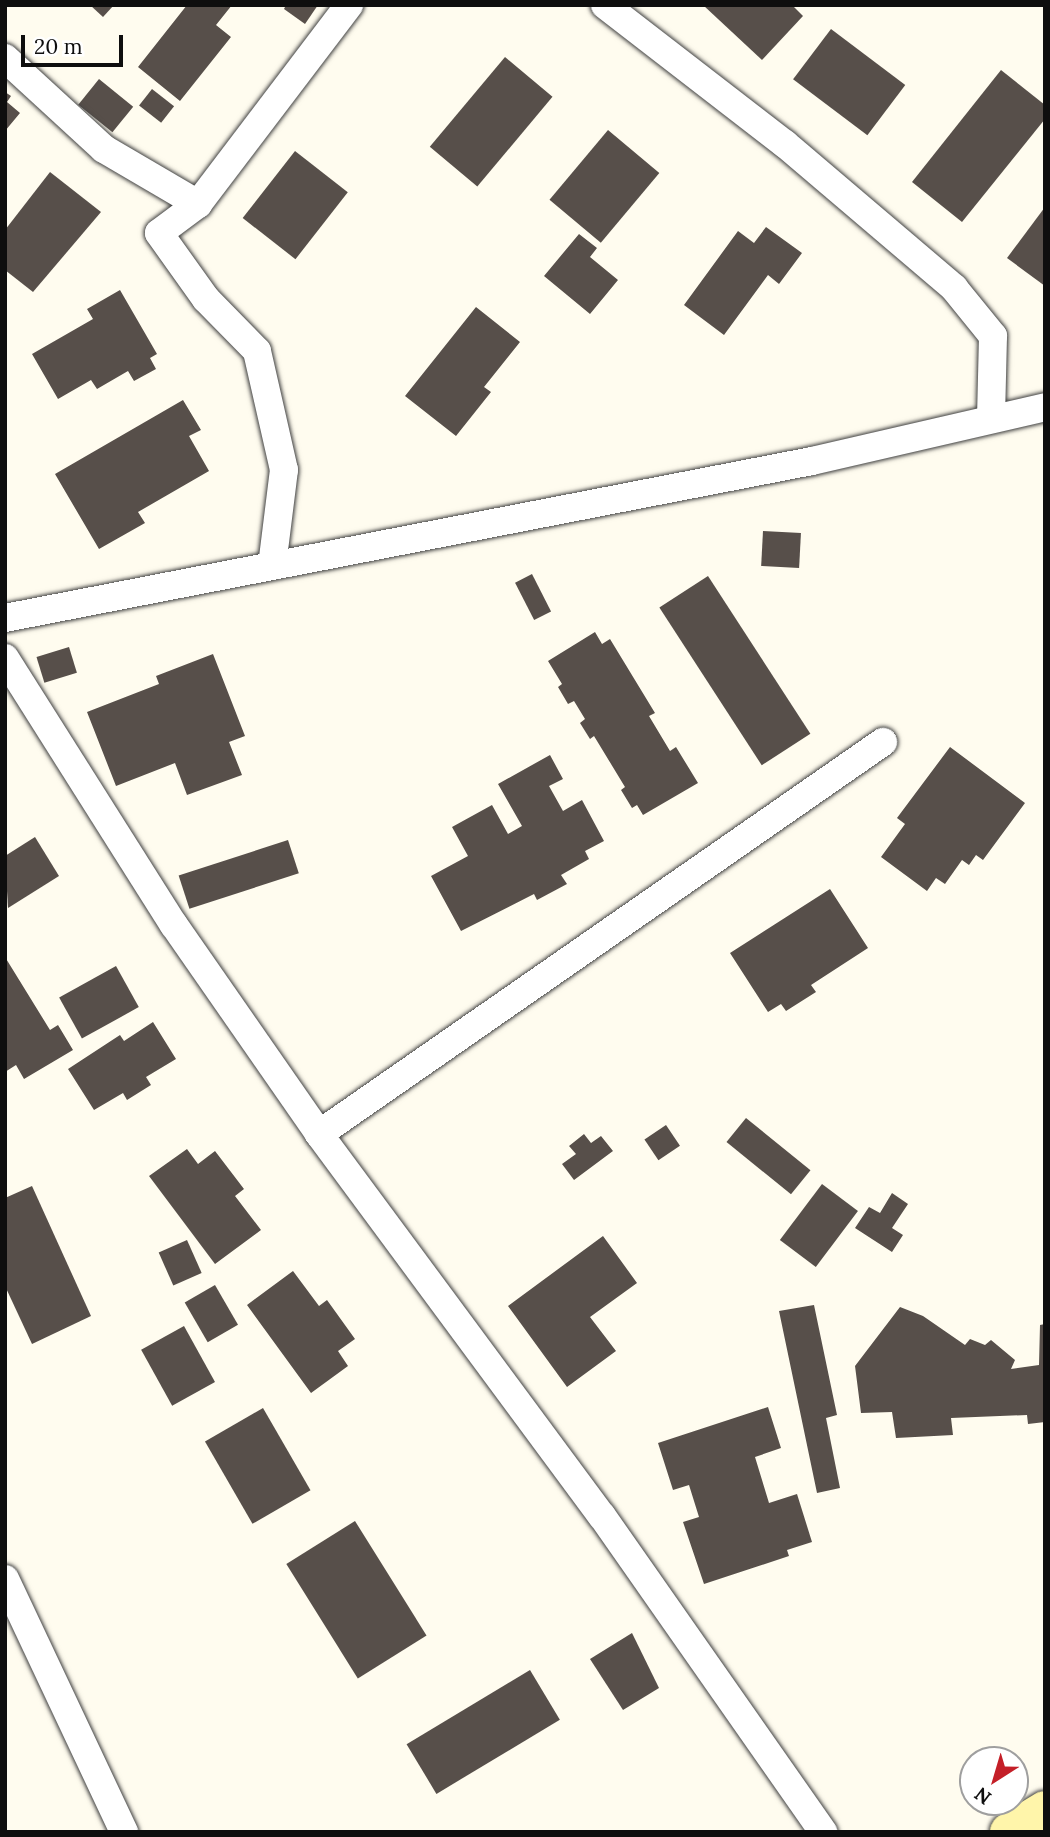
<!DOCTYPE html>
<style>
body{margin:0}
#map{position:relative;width:1050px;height:1837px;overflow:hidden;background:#fffcef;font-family:Lora,serif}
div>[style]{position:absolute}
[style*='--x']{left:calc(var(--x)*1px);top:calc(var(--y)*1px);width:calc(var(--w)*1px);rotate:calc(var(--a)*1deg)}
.building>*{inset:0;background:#574f4a;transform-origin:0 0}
.roads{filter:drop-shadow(0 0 2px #414141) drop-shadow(0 0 2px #414141)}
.street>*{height:28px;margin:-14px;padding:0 14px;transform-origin:14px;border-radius:14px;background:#fff}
.secondary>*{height:38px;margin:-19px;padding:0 19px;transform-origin:19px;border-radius:19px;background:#fff5aa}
span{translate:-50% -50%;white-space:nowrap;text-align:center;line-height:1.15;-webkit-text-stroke:7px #fff;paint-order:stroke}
.frame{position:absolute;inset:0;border:7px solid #0e0e0e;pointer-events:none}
.north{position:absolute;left:959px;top:1746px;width:70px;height:70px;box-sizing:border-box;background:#fff;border:2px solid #9f9f9f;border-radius:50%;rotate:217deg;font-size:19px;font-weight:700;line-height:28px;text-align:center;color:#0e0e0e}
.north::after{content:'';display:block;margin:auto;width:24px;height:32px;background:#c41f28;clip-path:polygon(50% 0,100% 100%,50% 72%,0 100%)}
.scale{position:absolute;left:21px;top:35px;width:102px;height:32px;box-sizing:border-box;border:4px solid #0e0e0e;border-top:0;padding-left:9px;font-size:21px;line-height:24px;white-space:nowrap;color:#0e0e0e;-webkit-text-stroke:5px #fff;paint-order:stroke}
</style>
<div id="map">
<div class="building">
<div style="clip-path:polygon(90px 5px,114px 5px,103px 17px)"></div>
<div style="clip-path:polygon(187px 5px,232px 5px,216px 25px,231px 37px,180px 101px,138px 67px)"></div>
<div style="clip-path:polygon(286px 5px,318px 5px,305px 24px,284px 9px)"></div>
<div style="clip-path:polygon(703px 5px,792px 5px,803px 16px,762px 60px)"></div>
<div style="left:831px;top:29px;width:93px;height:63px;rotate:37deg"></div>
<div style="left:505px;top:57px;width:62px;height:117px;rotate:40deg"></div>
<div style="clip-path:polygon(1001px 70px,1045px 105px,1045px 119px,962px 222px,912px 182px)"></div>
<div style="left:99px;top:79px;width:44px;height:33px;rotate:39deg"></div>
<div style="left:152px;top:89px;width:28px;height:21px;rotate:38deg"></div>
<div style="clip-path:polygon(5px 92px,11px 96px,7px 102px,20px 113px,5px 131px)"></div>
<div style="left:608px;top:130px;width:67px;height:91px;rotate:40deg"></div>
<div style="left:295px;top:151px;width:67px;height:85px;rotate:38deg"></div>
<div style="clip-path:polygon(50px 172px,101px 212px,33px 292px,5px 270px,5px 230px)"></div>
<div style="clip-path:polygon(1045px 207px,1045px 286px,1007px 258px)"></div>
<div style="clip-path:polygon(766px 227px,802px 253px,779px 284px,768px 275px,724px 335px,684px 305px,738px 231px,754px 243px)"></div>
<div style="clip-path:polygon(579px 234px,597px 248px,590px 257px,618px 280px,590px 314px,544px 276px)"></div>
<div style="clip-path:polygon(120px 290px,157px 354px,150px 358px,156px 369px,134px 381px,128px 371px,97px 389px,91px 380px,58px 399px,32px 354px,93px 319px,87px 309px)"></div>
<div style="clip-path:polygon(476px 307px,520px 342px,484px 387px,491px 392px,456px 436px,405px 396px)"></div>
<div style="clip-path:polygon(183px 400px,201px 430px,189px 436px,209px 471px,138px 512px,145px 523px,99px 549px,55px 474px)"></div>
<div style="left:763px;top:531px;width:38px;height:35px;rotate:3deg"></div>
<div style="left:532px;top:574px;width:42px;height:19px;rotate:63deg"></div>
<div style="left:708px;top:576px;width:188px;height:58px;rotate:57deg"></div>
<div style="clip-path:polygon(595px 632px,602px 644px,610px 639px,655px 713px,649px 716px,670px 751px,676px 747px,698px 783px,643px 815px,637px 805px,632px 808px,621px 790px,625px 787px,594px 736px,590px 739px,580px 723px,585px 719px,574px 701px,568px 704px,558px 687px,562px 684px,548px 661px)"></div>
<div style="left:69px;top:647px;width:27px;height:34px;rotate:73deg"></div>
<div style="clip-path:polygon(213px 654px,245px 736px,229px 742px,242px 775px,187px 795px,175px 763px,116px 786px,87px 712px,159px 684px,156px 676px)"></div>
<div style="clip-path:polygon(950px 747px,1025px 803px,983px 860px,976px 855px,969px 865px,962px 860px,945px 884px,936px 878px,927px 891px,881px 857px,905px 824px,897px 818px)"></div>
<div style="clip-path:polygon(550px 755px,563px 779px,549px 786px,563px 811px,582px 800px,604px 841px,585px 851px,589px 859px,561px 875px,567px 884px,537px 900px,534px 894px,461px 931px,431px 876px,468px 856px,452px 827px,492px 805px,508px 834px,522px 826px,498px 784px)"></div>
<div style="clip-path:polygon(35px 837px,59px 876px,8px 908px,5px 856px)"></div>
<div style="left:288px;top:840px;width:35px;height:115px;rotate:72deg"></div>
<div style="clip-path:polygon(830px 889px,868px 948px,811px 985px,816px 992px,786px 1011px,781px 1004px,768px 1012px,730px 953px)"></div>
<div style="clip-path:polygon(5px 957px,50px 1030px,58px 1025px,73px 1050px,24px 1079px,16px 1065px,5px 1072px)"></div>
<div style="left:116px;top:966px;width:47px;height:65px;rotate:61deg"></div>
<div style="clip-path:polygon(153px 1022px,176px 1059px,146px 1077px,151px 1085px,127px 1100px,123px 1093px,94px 1110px,68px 1069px,120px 1035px,124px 1041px)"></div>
<div style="left:746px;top:1118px;width:83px;height:31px;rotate:39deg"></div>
<div style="left:666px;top:1125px;width:25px;height:26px;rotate:56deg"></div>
<div style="clip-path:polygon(584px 1134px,591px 1143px,601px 1136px,613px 1151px,574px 1180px,562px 1164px,576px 1154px,569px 1146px)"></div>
<div style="clip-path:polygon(187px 1149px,198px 1164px,215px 1151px,244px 1189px,235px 1196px,261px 1230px,215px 1264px,149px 1176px)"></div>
<div style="left:822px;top:1184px;width:45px;height:70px;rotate:37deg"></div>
<div style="clip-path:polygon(32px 1186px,91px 1316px,32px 1344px,5px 1286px,5px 1198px)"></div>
<div style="clip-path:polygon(892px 1193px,908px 1204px,892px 1228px,903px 1235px,892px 1252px,855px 1228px,869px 1207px,880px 1213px)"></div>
<div style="clip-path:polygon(603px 1236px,637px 1283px,590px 1317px,616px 1351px,567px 1387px,508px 1306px)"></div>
<div style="left:187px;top:1240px;width:36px;height:31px;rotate:66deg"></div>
<div style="clip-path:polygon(293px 1271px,319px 1306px,327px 1300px,355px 1339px,338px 1351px,348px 1366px,311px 1393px,247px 1305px)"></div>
<div style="left:215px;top:1285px;width:46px;height:35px;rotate:60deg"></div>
<div style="clip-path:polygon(814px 1305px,837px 1415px,826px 1418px,840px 1488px,817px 1493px,779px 1311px)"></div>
<div style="clip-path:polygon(900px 1307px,923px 1316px,965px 1345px,970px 1339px,985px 1345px,991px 1340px,1015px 1360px,1011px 1369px,1039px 1365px,1040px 1325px,1045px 1324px,1045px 1422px,1028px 1424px,1027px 1415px,951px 1418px,953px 1435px,896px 1438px,892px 1412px,861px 1413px,855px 1366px)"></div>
<div style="left:184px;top:1326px;width:64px;height:49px;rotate:61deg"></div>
<div style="clip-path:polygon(768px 1407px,781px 1448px,755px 1457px,769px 1503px,797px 1494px,812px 1542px,787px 1550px,789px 1556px,704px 1584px,683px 1522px,699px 1517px,689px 1485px,673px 1490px,658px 1443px)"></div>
<div style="left:263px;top:1408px;width:95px;height:67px;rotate:60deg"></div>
<div style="left:355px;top:1521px;width:135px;height:81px;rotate:58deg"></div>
<div style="clip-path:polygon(632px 1633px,659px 1688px,623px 1710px,590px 1659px)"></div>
<div style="left:530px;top:1670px;width:58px;height:144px;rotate:59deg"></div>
</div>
<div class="roads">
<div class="street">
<div style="--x:605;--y:5;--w:227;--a:37.7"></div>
<div style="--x:785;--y:144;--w:222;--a:40.4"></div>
<div style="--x:954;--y:288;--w:62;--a:50.9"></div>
<div style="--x:993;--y:336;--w:83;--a:91.4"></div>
<div style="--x:5;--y:58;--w:134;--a:42.6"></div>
<div style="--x:104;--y:149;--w:109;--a:30.3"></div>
<div style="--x:272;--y:566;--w:97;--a:-82.9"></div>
<div style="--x:284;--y:470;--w:122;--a:-102.8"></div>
<div style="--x:257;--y:351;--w:73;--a:-134.4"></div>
<div style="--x:206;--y:299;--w:81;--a:-125.5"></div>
<div style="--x:159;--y:233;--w:49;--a:-36.6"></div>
<div style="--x:198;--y:204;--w:250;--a:-52.8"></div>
<div style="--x:5;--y:618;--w:822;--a:-11.01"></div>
<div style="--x:812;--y:461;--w:239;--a:-13"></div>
<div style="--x:5;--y:658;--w:316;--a:57.7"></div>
<div style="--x:174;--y:925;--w:254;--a:55.2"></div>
<div style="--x:319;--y:1134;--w:475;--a:53.5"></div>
<div style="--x:602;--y:1516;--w:386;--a:55"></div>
<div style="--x:319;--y:1134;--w:687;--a:-34.8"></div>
<div style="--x:5;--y:1579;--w:280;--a:64.8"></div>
</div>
<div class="secondary">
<div style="--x:1009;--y:1832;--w:42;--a:-31.4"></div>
</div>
</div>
<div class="frame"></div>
<div class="north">N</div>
<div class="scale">20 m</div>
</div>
